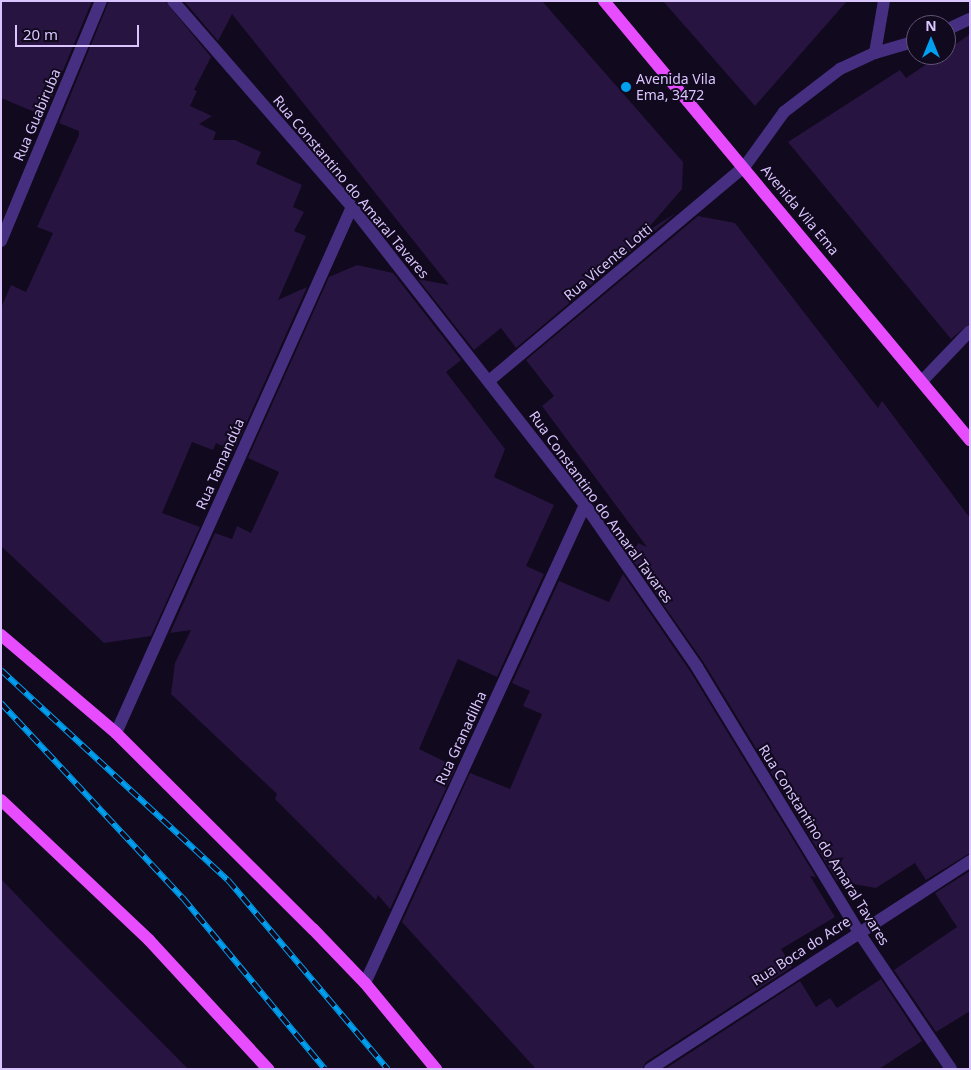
<!DOCTYPE html>
<meta charset="utf-8">
<style>
body{margin:0}
#map{position:relative;width:971px;height:1070px;overflow:hidden;background:#11091d;font-family:"Noto Sans",sans-serif}
div>[style]{position:absolute}
[style*='--x']{left:calc(var(--x)*1px);top:calc(var(--y)*1px);width:calc(var(--w)*1px);rotate:calc(var(--a)*1deg)}
.building>*{inset:0;background:#271440}
.minor>*{height:12px;margin:-6px;padding:0 6px;transform-origin:6px;border-radius:6px;background:#462f81}
.major>*{height:12px;margin:-6px;padding:0 6px;transform-origin:6px;border-radius:6px;background:#e74cff}
.rail>*{height:5.5px;margin-top:-2.75px;transform-origin:0;background:repeating-linear-gradient(90deg,#11091d 0 11px,#009ff0 0 22px);box-sizing:border-box;border-block:1px solid #009ff0}
.dots>*{width:14px;height:14px;translate:-50% -50%;box-sizing:border-box;border:2px solid #11091d;border-radius:50%}
span{translate:-50% -50%;white-space:nowrap;text-align:center;line-height:1.15;-webkit-text-stroke:4px #11091d;paint-order:stroke}
.poi-label{font-size:14px;color:#dac5ff}
.left{translate:0 -50%;text-align:left}
.street-label{font-size:14px;color:#dac5ff}
.frame{position:absolute;inset:0;border:2px solid #dac5ff;pointer-events:none}
.north{position:absolute;left:906px;top:15px;width:50px;height:50px;box-sizing:border-box;background:#11091d;border:1px solid #615477;border-radius:50%;rotate:0deg;font-size:14px;font-weight:700;line-height:20px;text-align:center;color:#dac5ff}
.north::after{content:'';display:block;margin:auto;width:18px;height:22px;background:#009ff0;clip-path:polygon(50% 0,100% 100%,50% 72%,0 100%)}
.scale{position:absolute;left:15px;top:25px;width:124px;height:22px;box-sizing:border-box;border:2px solid #dac5ff;border-top:0;padding-left:6px;font-size:15px;line-height:18px;white-space:nowrap;color:#dac5ff;-webkit-text-stroke:4px #11091d;paint-order:stroke}
</style>
<div id="map">
<div class="building">
<div style="clip-path:polygon(1px 1px,92px 1px,44px 116px,1px 98px)"></div>
<div style="clip-path:polygon(109px 1px,165px 1px,211px 57px,194px 90px,197px 91px,190px 106px,212px 116px,199px 124px,216px 132px,213px 140px,235px 140px,261px 152px,256px 164px,302px 185px,293px 207px,304px 212px,294px 231px,306px 236px,278px 300px,307px 287px,234px 451px,216px 443px,213px 450px,192px 442px,162px 513px,200px 527px,151px 636px,104px 643px,1px 546px,1px 308px,11px 285px,26px 292px,53px 233px,37px 227px,79px 135px,79px 131px,59px 123px)"></div>
<div style="clip-path:polygon(184px 1px,542px 1px,683px 162px,682px 189px,643px 234px,676px 213px,516px 348px,501px 328px,474px 350px,418px 279px,449px 285px,232px 14px,218px 41px)"></div>
<div style="clip-path:polygon(663px 1px,847px 1px,755px 106px)"></div>
<div style="clip-path:polygon(970px 34px,970px 323px,951px 339px,788px 142px,900px 70px,906px 78px,940px 55px,946px 55px,946px 51px)"></div>
<div style="clip-path:polygon(698px 216px,735px 223px,878px 408px,882px 401px,970px 518px,970px 853px,926px 880px,915px 863px,876px 888px,837px 881px,704px 663px,631px 558px,638px 543px,647px 547px,542px 406px,554px 396px,526px 360px)"></div>
<div style="clip-path:polygon(357px 265px,393px 273px,461px 360px,446px 372px,505px 449px,494px 477px,554px 505px,526px 566px,544px 574px,497px 677px,458px 659px,419px 749px,456px 767px,390px 909px,378px 895px,376px 900px,275px 799px,277px 794px,171px 694px,175px 663px,191px 630px,170px 633px,215px 533px,232px 539px,237px 526px,251px 533px,279px 472px,248px 458px,329px 277px)"></div>
<div style="clip-path:polygon(623px 574px,690px 671px,816px 877px,810px 876px,835px 917px,781px 949px,792px 967px,646px 1062px,642px 1069px,536px 1069px,402px 922px,470px 773px,510px 789px,542px 714px,523px 706px,530px 691px,512px 683px,559px 581px,609px 602px)"></div>
<div style="clip-path:polygon(970px 871px,970px 1011px,936px 1032px,894px 970px,957px 927px,935px 893px)"></div>
<div style="clip-path:polygon(1px 879px,48px 928px,188px 1069px,1px 1069px)"></div>
<div style="clip-path:polygon(881px 979px,922px 1041px,879px 1069px,665px 1069px,800px 981px,816px 1007px,830px 998px,837px 1008px)"></div>
</div>
<div class="minor">
<div style="--x:173;--y:1;--w:273;--a:49"></div>
<div style="--x:352;--y:207;--w:378;--a:52"></div>
<div style="--x:585;--y:505;--w:197;--a:55.3"></div>
<div style="--x:697;--y:667;--w:309;--a:58.6"></div>
<div style="--x:858;--y:931;--w:166;--a:56"></div>
<div style="--x:946;--y:30;--w:26;--a:-25"></div>
<div style="--x:875;--y:53;--w:53;--a:-80.2"></div>
<div style="--x:1;--y:241;--w:260;--a:-67.4"></div>
<div style="--x:490;--y:380;--w:333;--a:-40"></div>
<div style="--x:745;--y:166;--w:67;--a:-54.2"></div>
<div style="--x:784;--y:112;--w:71;--a:-37.5"></div>
<div style="--x:840;--y:69;--w:38;--a:-25"></div>
<div style="--x:875;--y:53;--w:43;--a:-16.3"></div>
<div style="--x:923;--y:380;--w:68;--a:-46.2"></div>
<div style="--x:116;--y:733;--w:577;--a:-65.84"></div>
<div style="--x:365;--y:983;--w:526;--a:-65.29"></div>
<div style="--x:650;--y:1069;--w:382;--a:-33"></div>
</div>
<div class="major">
<div style="--x:604;--y:1;--w:572;--a:50.18"></div>
<div style="--x:1;--y:635;--w:151;--a:40.4"></div>
<div style="--x:116;--y:733;--w:278;--a:44.9"></div>
<div style="--x:313;--y:929;--w:75;--a:46.1"></div>
<div style="--x:365;--y:983;--w:112;--a:50.5"></div>
<div style="--x:1;--y:800;--w:204;--a:43.4"></div>
<div style="--x:149;--y:940;--w:176;--a:47.3"></div>
</div>
<div class="rail">
<div style="--x:1;--y:670;--w:309;--a:42.8"></div>
<div style="--x:228;--y:880;--w:248;--a:49.8"></div>
<div style="--x:1;--y:703;--w:267;--a:47"></div>
<div style="--x:183;--y:898;--w:222;--a:50.3"></div>
</div>
<div class="dots">
<div style="left:626px;top:87px;background:#009ff0"></div>
</div>
<div class="poi-label">
<span class="left" style="left:636px;top:87px">Avenida Vila<br>Ema, 3472</span>
</div>
<div class="street-label">
<span style="left:37px;top:115px;rotate:-67deg">Rua Guabiruba</span>
<span style="left:351px;top:187px;rotate:50deg">Rua Constantino do Amaral Tavares</span>
<span style="left:800px;top:210px;rotate:50deg">Avenida Vila Ema</span>
<span style="left:608px;top:262px;rotate:-40deg">Rua Vicente Lotti</span>
<span style="left:220px;top:464px;rotate:-66deg">Rua Tamandúa</span>
<span style="left:601px;top:507px;rotate:54deg">Rua Constantino do Amaral Tavares</span>
<span style="left:461px;top:738px;rotate:-65deg">Rua Granadilha</span>
<span style="left:824px;top:845px;rotate:58deg">Rua Constantino do Amaral Tavares</span>
<span style="left:801px;top:951px;rotate:-33deg">Rua Boca do Acre</span>
</div>
<div class="frame"></div>
<div class="north">N</div>
<div class="scale">20 m</div>
</div>
